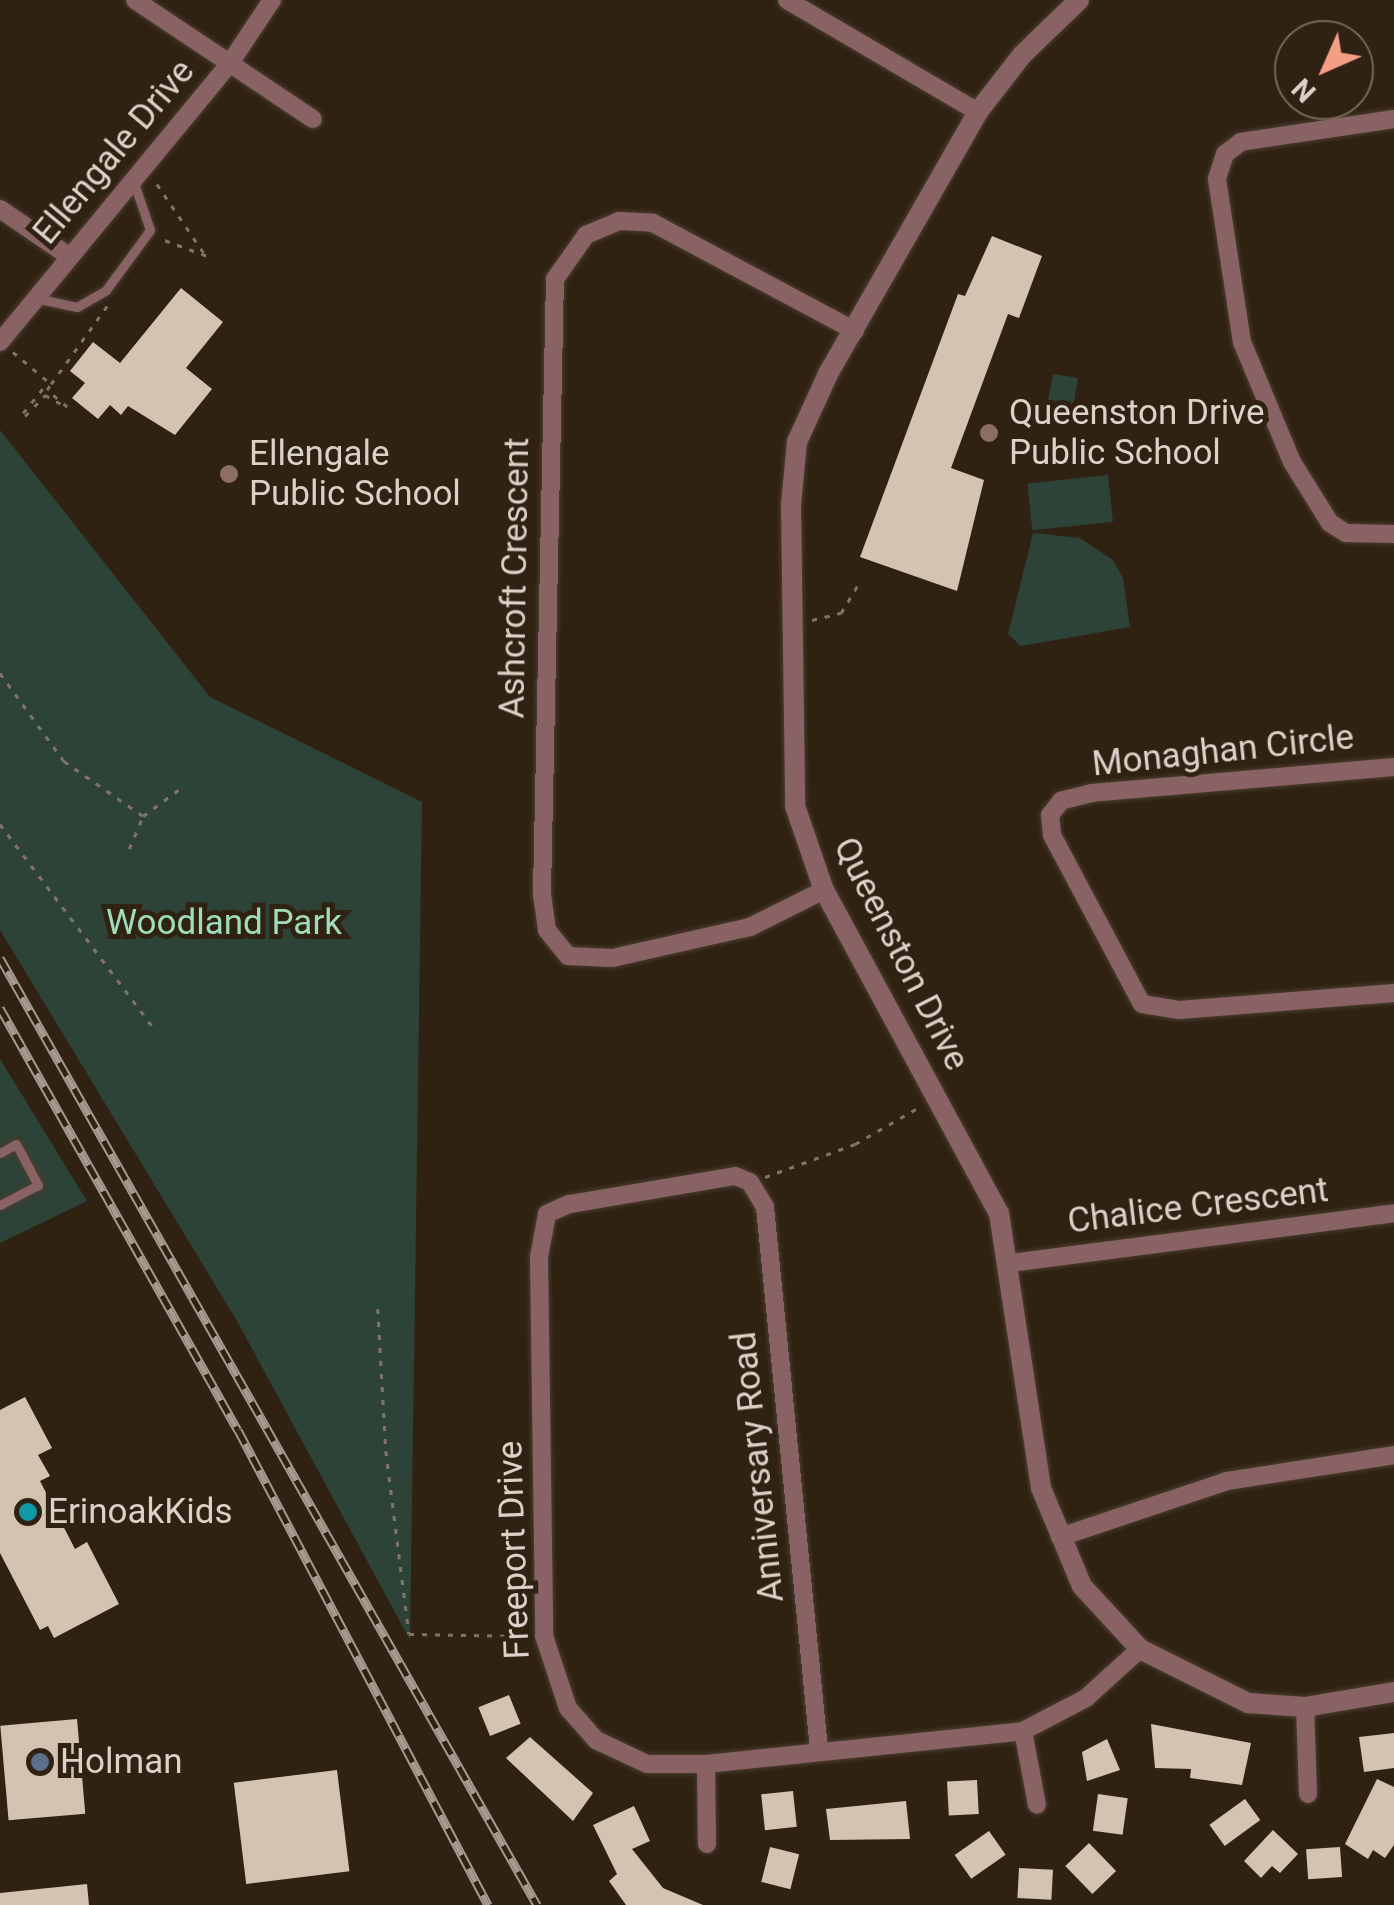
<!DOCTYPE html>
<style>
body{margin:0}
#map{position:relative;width:1394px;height:1905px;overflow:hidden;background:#302213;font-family:Roboto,sans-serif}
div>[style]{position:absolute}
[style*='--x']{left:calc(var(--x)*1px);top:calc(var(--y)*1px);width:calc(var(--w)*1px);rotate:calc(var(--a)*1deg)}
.green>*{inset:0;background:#2e4337;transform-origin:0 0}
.building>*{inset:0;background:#d4c3b0;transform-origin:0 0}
.path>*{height:2.5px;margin-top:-1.25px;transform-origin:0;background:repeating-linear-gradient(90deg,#807468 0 5px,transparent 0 13px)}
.roads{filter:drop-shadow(0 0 2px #4b3e30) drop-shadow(0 0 2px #4b3e30)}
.service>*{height:9px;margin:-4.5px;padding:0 4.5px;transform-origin:4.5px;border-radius:4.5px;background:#896363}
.minor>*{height:18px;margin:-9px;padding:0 9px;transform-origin:9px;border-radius:9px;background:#896363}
.tertiary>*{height:20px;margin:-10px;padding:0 10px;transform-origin:10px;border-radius:10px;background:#896363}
.rail>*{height:9px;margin-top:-4.5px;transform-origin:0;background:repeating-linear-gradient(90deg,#302213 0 15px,#a59a8f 0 30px);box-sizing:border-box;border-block:2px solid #a59a8f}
.dots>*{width:28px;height:28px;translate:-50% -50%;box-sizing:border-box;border:5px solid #302213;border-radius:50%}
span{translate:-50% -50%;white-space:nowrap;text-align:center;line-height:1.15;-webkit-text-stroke:10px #302213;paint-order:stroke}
.street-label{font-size:35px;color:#dad1c8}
.poi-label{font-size:35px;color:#dad1c8}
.left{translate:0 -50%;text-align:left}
.park-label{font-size:35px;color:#9fdcba}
.north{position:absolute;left:1274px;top:20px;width:100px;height:100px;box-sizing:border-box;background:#302213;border:2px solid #74685b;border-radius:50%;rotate:225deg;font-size:28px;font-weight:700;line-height:40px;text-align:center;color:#dad1c8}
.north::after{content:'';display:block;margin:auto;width:35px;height:45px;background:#f49e86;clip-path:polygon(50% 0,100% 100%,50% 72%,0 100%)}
</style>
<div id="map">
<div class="green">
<div style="clip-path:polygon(1053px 374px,1078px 378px,1071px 419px,1060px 426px,1045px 418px)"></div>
<div style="clip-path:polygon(0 430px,210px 697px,422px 802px,410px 1640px,237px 1321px,0 930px)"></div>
<div style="left:1108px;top:475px;width:47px;height:81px;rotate:84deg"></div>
<div style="clip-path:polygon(1033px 533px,1080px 538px,1113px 560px,1123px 578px,1130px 627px,1021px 646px,1008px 634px)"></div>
<div style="clip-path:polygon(0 1059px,87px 1201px,0 1243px)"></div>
</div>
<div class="building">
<div style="clip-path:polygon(992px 236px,1042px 256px,1019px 318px,1008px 314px,951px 468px,984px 480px,957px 591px,860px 557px,958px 294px,965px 296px)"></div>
<div style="clip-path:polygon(181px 288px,223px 322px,186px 368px,212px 389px,175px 435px,128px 406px,121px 415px,110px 405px,98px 419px,72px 398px,85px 383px,70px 371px,93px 342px,120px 363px)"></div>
<div style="clip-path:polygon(25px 1397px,52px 1448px,38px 1455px,50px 1476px,40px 1481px,75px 1549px,87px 1542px,119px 1604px,54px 1638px,48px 1626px,40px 1630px,0 1553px,0 1410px)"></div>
<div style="left:509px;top:1695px;width:31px;height:33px;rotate:68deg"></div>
<div style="left:77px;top:1719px;width:95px;height:77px;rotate:85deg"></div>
<div style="clip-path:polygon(1151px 1724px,1251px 1743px,1242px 1785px,1190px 1778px,1191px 1769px,1155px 1768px)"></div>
<div style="clip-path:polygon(1394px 1733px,1394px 1768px,1364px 1772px,1359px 1737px)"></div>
<div style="clip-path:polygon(530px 1737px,593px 1793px,573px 1821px,506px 1758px)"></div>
<div style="clip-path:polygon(1107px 1739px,1120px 1770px,1087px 1781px,1082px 1752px)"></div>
<div style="left:337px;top:1770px;width:102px;height:104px;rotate:83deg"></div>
<div style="clip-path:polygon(1377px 1779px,1394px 1787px,1394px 1845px,1385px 1858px,1373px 1850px,1368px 1859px,1345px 1844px)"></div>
<div style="left:977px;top:1780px;width:34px;height:30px;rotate:87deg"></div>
<div style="left:793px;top:1791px;width:36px;height:32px;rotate:84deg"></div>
<div style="left:1098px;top:1794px;width:30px;height:37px;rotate:8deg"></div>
<div style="left:1245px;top:1799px;width:26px;height:44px;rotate:54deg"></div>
<div style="clip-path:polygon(906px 1801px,910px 1839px,830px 1840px,826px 1809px)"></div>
<div style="clip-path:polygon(634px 1806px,650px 1841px,632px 1849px,663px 1888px,703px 1905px,626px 1905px,609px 1881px,617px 1874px,593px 1825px)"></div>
<div style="clip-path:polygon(1273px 1830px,1298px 1854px,1280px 1873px,1272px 1866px,1261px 1878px,1244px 1861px)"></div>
<div style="left:989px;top:1831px;width:29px;height:42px;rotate:55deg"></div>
<div style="left:1089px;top:1843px;width:39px;height:33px;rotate:46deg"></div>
<div style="left:770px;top:1847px;width:30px;height:36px;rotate:14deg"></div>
<div style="left:1340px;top:1847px;width:30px;height:34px;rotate:86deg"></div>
<div style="left:1019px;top:1868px;width:34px;height:30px;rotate:3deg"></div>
<div style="clip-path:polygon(87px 1884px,89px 1905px,0 1905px,0 1893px)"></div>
</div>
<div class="path">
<div style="--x:157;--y:184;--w:87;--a:55.8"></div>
<div style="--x:206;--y:256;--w:49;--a:-159.7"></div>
<div style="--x:13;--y:352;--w:50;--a:40.1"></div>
<div style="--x:51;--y:384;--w:96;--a:-54.3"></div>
<div style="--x:23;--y:413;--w:38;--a:-51"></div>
<div style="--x:25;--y:416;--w:29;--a:-46"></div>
<div style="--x:45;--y:395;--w:25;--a:29"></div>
<div style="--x:67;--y:407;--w:26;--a:-140"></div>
<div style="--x:47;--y:390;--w:6;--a:-59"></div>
<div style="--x:812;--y:620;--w:30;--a:-14"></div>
<div style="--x:841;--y:613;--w:37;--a:-59"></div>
<div style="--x:0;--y:673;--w:109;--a:54"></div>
<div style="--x:64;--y:761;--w:96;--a:34.8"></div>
<div style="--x:0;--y:824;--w:254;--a:53"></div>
<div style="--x:129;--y:849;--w:36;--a:-67"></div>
<div style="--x:143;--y:816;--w:47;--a:-36.4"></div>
<div style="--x:765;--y:1177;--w:96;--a:-20.1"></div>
<div style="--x:855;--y:1144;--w:76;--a:-29.9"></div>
<div style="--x:378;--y:1309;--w:142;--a:86.8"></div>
<div style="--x:386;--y:1451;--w:184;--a:82.8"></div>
<div style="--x:409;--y:1634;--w:115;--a:1"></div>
</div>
<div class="roads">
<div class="service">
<div style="--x:35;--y:298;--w:43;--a:12.1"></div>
<div style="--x:77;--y:307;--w:34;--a:-30"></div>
<div style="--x:106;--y:290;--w:74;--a:-53.7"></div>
<div style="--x:150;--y:230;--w:53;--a:-108.8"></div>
<div style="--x:0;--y:1153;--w:18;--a:-29"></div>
<div style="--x:16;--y:1144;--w:47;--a:61.8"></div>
<div style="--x:38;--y:1185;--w:43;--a:152.2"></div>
</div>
<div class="minor">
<div style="--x:135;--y:0;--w:214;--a:33.8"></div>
<div style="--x:787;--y:0;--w:221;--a:30.4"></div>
<div style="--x:1394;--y:119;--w:155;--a:171.5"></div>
<div style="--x:1241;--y:142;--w:20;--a:143"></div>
<div style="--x:1225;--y:154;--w:26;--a:108"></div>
<div style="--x:1217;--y:179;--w:165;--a:81.3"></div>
<div style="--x:1242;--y:342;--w:130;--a:67.4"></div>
<div style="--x:1292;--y:462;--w:72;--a:58.1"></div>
<div style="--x:1330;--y:523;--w:19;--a:32"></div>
<div style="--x:1346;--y:533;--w:48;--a:1.2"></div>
<div style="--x:0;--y:209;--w:85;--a:34.4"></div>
<div style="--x:0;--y:342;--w:362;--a:-50.5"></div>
<div style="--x:230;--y:63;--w:76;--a:-56.3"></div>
<div style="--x:1394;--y:767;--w:303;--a:175.1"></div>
<div style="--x:1092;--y:793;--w:32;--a:166"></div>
<div style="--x:1061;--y:801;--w:18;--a:128"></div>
<div style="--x:1050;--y:815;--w:20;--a:84"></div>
<div style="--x:1052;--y:835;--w:191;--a:62"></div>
<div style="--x:1142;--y:1004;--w:37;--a:9"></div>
<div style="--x:1179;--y:1010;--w:216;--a:-4.5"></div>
<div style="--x:824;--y:890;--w:83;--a:153.4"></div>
<div style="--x:750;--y:927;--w:141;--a:167.3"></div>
<div style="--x:612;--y:958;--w:44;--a:-177.4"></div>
<div style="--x:568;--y:956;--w:33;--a:-129"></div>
<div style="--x:547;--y:930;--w:37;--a:-98"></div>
<div style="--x:542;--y:893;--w:614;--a:-88.79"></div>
<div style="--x:555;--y:279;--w:54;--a:-54.8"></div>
<div style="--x:586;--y:235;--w:36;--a:-23"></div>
<div style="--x:619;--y:221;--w:34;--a:3"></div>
<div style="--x:653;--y:223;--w:229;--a:28.1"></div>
<div style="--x:1011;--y:1263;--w:386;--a:-7.4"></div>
<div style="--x:1060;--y:1537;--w:176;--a:-18.5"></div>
<div style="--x:1227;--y:1481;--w:169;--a:-8.8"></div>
<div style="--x:1305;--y:1707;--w:87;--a:88"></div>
<div style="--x:1023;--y:1731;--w:75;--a:79.3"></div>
<div style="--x:819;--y:1749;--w:545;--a:-95.69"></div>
<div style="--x:765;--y:1207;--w:29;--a:-121"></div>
<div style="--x:750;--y:1182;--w:16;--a:-158"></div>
<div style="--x:735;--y:1176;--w:168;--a:170.4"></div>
<div style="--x:569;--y:1204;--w:24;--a:156"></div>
<div style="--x:547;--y:1214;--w:44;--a:100.5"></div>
<div style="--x:539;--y:1257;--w:379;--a:89.2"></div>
<div style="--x:544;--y:1636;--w:76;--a:71.6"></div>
<div style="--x:568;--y:1708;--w:43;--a:48.8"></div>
<div style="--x:596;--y:1740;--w:56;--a:25.2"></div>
<div style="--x:647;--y:1764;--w:59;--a:0"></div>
<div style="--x:706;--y:1764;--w:319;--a:-5.9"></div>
<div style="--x:1023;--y:1731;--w:71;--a:-27.6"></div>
<div style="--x:1086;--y:1698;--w:73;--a:-42.2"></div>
<div style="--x:706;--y:1764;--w:80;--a:89.3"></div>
</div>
<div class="tertiary">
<div style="--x:1079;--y:0;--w:79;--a:136"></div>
<div style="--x:1022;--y:55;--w:72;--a:127.7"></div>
<div style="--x:978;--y:112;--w:300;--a:119.8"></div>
<div style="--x:829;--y:372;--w:77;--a:114.6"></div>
<div style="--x:797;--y:442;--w:62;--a:95.5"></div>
<div style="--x:791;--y:504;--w:302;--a:89.2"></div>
<div style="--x:795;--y:806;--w:89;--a:71"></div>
<div style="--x:824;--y:890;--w:367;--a:61.6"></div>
<div style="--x:999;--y:1213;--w:278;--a:81.3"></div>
<div style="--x:1041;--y:1488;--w:106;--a:67.3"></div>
<div style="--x:1082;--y:1586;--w:86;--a:47.4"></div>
<div style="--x:1140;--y:1649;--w:121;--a:26.6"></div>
<div style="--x:1248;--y:1703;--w:57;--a:4"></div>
<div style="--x:1305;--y:1707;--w:90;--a:-9.6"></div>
</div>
</div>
<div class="rail">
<div style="--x:0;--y:958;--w:1089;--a:60.44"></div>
<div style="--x:0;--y:1008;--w:484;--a:60.6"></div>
<div style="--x:238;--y:1430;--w:537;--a:62.24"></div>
</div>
<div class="dots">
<div style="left:989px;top:433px;background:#8d6e63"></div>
<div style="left:229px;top:474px;background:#8d6e63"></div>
<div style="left:28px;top:1512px;background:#0f9aa8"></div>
<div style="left:40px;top:1762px;background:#5c6f8a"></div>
</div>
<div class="street-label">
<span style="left:114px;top:152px;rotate:-50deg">Ellengale Drive</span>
<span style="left:515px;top:578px;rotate:-89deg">Ashcroft Crescent</span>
<span style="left:1223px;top:751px;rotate:-6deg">Monaghan Circle</span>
<span style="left:901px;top:954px;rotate:63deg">Queenston Drive</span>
<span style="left:1198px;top:1206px;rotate:-7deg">Chalice Crescent</span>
<span style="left:758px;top:1467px;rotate:-96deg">Anniversary Road</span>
<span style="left:514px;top:1550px;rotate:-92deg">Freeport Drive</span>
</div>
<div class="poi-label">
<span class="left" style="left:1009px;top:433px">Queenston Drive<br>Public School</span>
<span class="left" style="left:249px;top:474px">Ellengale<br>Public School</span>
<span class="left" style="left:48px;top:1512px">ErinoakKids</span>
<span class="left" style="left:60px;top:1762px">Holman</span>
</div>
<div class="park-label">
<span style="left:224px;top:923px">Woodland Park</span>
</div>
<div class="north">N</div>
</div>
